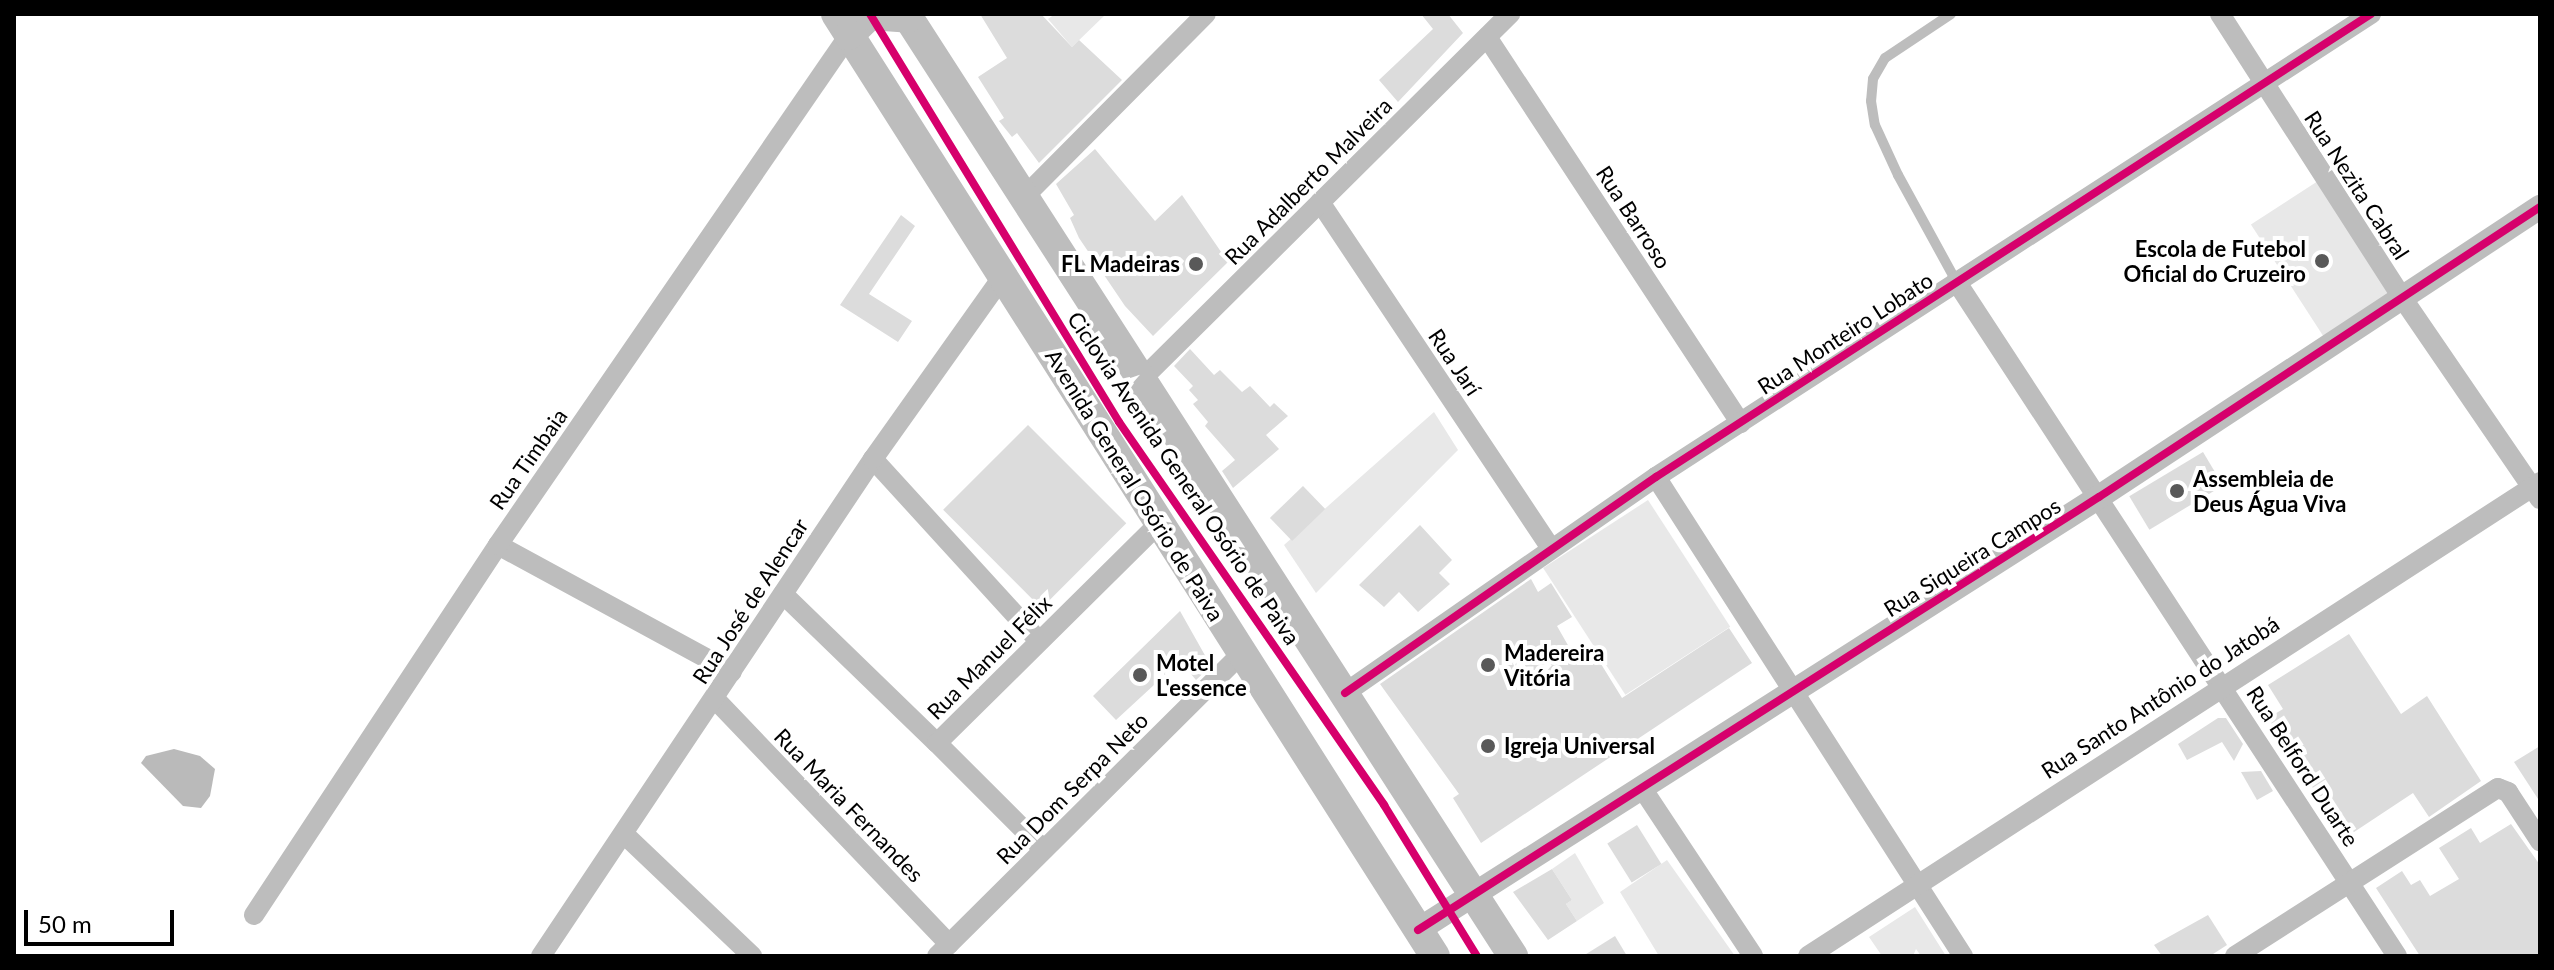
<!DOCTYPE html>
<meta charset="utf-8">
<style>
body{margin:0}
#map{position:relative;width:2554px;height:970px;overflow:hidden;background:#fff;font-family:Lato,sans-serif}
div>[style]{position:absolute}
[style*='--x']{left:calc(var(--x)*1px);top:calc(var(--y)*1px);width:calc(var(--w)*1px);rotate:calc(var(--a)*1deg)}
.green>*{inset:0;background:#e8e8e8;transform-origin:0 0}
.water>*{inset:0;background:#bababa}
.building>*{inset:0;background:#dcdcdc;transform-origin:0 0}
.service>*{height:10px;margin:-5px;padding:0 5px;transform-origin:5px;border-radius:5px;background:#bdbdbd}
.minor>*{height:20px;margin:-10px;padding:0 10px;transform-origin:10px;border-radius:10px;background:#bdbdbd}
.tertiary>*{height:24px;margin:-12px;padding:0 12px;transform-origin:12px;border-radius:12px;background:#bdbdbd}
.primary>*{height:30px;margin:-15px;padding:0 15px;transform-origin:15px;border-radius:15px;background:#bdbdbd}
.cycleway>*{height:8px;margin:-4px;padding:0 4px;transform-origin:4px;border-radius:4px;background:#d6006c}
.dots>*{width:22px;height:22px;translate:-50% -50%;box-sizing:border-box;border:4px solid #fff;border-radius:50%}
span{translate:-50% -50%;white-space:nowrap;text-align:center;line-height:1.15;-webkit-text-stroke:8px #fff;paint-order:stroke}
.street-label{font-size:22px;color:#000}
.poi-label{font-size:22px;color:#000;font-weight:700}
.right{translate:-100% -50%;text-align:right}
.left{translate:0 -50%;text-align:left}
.frame{position:absolute;inset:0;border:16px solid #000;pointer-events:none}
.scale{position:absolute;left:24px;top:910px;width:150px;height:36px;box-sizing:border-box;border:4px solid #000;border-top:0;padding-left:10px;font-size:24px;line-height:28px;white-space:nowrap;color:#000;-webkit-text-stroke:6px #fff;paint-order:stroke}
</style>
<div id="map">
<div class="green">
<div style="clip-path:polygon(1055px 14px,1106px 14px,1072px 47px,1048px 19px)"></div>
<div style="left:2318px;top:181px;width:136px;height:80px;rotate:57deg"></div>
<div style="clip-path:polygon(1434px 412px,1458px 450px,1316px 593px,1284px 545px)"></div>
<div style="left:1648px;top:500px;width:151px;height:125px;rotate:57deg"></div>
<div style="clip-path:polygon(1575px 853px,1604px 903px,1577px 921px,1566px 904px,1572px 900px,1552px 869px)"></div>
<div style="clip-path:polygon(1667px 860px,1735px 956px,1659px 956px,1620px 892px)"></div>
<div style="clip-path:polygon(1915px 907px,1946px 956px,1921px 956px,1916px 949px,1913px 956px,1882px 956px,1869px 937px)"></div>
</div>
<div class="water">
<div style="clip-path:polygon(174px 749px,200px 756px,215px 769px,210px 796px,201px 808px,183px 806px,141px 763px,146px 756px)"></div>
</div>
<div class="building">
<div style="clip-path:polygon(980px 14px,1041px 14px,1072px 47px,1079px 40px,1122px 80px,1039px 163px,1017px 133px,1012px 137px,999px 121px,1004px 118px,978px 77px,1007px 58px)"></div>
<div style="clip-path:polygon(1421px 14px,1448px 14px,1463px 33px,1398px 102px,1379px 80px,1433px 29px)"></div>
<div style="clip-path:polygon(1095px 149px,1155px 221px,1182px 195px,1228px 262px,1153px 336px,1125px 306px,1079px 238px,1070px 218px,1074px 215px,1056px 184px)"></div>
<div style="clip-path:polygon(901px 215px,915px 226px,869px 294px,912px 321px,898px 342px,840px 305px)"></div>
<div style="clip-path:polygon(1190px 349px,1214px 375px,1220px 370px,1242px 392px,1250px 386px,1270px 407px,1274px 403px,1288px 416px,1266px 435px,1279px 449px,1233px 488px,1222px 471px,1235px 460px,1205px 426px,1208px 422px,1193px 404px,1198px 400px,1189px 390px,1193px 386px,1174px 366px)"></div>
<div style="left:1028px;top:425px;width:139px;height:120px;rotate:45deg"></div>
<div style="left:2203px;top:452px;width:39px;height:86px;rotate:59deg"></div>
<div style="left:1303px;top:486px;width:32px;height:46px;rotate:46deg"></div>
<div style="clip-path:polygon(1420px 525px,1452px 560px,1439px 573px,1450px 584px,1418px 612px,1399px 592px,1384px 607px,1359px 585px)"></div>
<div style="clip-path:polygon(1531px 579px,1538px 592px,1551px 583px,1572px 617px,1557px 626px,1577px 661px,1593px 651px,1622px 698px,1729px 628px,1752px 663px,1481px 843px,1453px 798px,1459px 794px,1380px 684px)"></div>
<div style="clip-path:polygon(1180px 611px,1211px 666px,1196px 680px,1180px 661px,1116px 720px,1093px 696px)"></div>
<div style="clip-path:polygon(2349px 634px,2401px 714px,2427px 696px,2481px 781px,2429px 817px,2413px 793px,2345px 838px,2268px 718px,2283px 709px,2268px 685px)"></div>
<div style="clip-path:polygon(2218px 718px,2226px 718px,2243px 744px,2234px 761px,2222px 742px,2187px 760px,2178px 744px)"></div>
<div style="clip-path:polygon(2540px 746px,2540px 802px,2514px 762px)"></div>
<div style="clip-path:polygon(2261px 771px,2273px 791px,2257px 800px,2241px 772px)"></div>
<div style="clip-path:polygon(2511px 824px,2540px 865px,2540px 956px,2420px 956px,2376px 888px,2402px 871px,2411px 885px,2420px 880px,2430px 896px,2459px 879px,2439px 848px,2471px 828px,2480px 843px)"></div>
<div style="left:1637px;top:825px;width:46px;height:35px;rotate:58deg"></div>
<div style="clip-path:polygon(1552px 869px,1572px 900px,1566px 904px,1577px 921px,1548px 940px,1513px 892px)"></div>
<div style="clip-path:polygon(2208px 915px,2227px 945px,2210px 956px,2162px 956px,2154px 945px)"></div>
<div style="clip-path:polygon(1615px 936px,1627px 956px,1583px 956px)"></div>
</div>
<div class="service">
<div style="--x:1951;--y:14;--w:79;--a:146.3"></div>
<div style="--x:1885;--y:58;--w:24;--a:120"></div>
<div style="--x:1873;--y:79;--w:22;--a:95"></div>
<div style="--x:1871;--y:101;--w:24;--a:81"></div>
<div style="--x:1875;--y:125;--w:55;--a:65.3"></div>
<div style="--x:1898;--y:175;--w:121;--a:61.3"></div>
</div>
<div class="minor">
<div style="--x:2220;--y:14;--w:335;--a:57.3"></div>
<div style="--x:2401;--y:296;--w:246;--a:55.6"></div>
<div style="--x:1487;--y:37;--w:462;--a:56.7"></div>
<div style="--x:1024;--y:197;--w:258;--a:-45.2"></div>
<div style="--x:1320;--y:202;--w:417;--a:56.3"></div>
<div style="--x:1956;--y:281;--w:806;--a:56.84"></div>
<div style="--x:1139;--y:382;--w:523;--a:-44.77"></div>
<div style="--x:873;--y:459;--w:245;--a:47.6"></div>
<div style="--x:1656;--y:477;--w:569;--a:57.34"></div>
<div style="--x:498;--y:545;--w:266;--a:28.5"></div>
<div style="--x:783;--y:594;--w:214;--a:44.1"></div>
<div style="--x:937;--y:743;--w:313;--a:-44.7"></div>
<div style="--x:1345;--y:693;--w:379;--a:-34.8"></div>
<div style="--x:1656;--y:477;--w:852;--a:-32.93"></div>
<div style="--x:715;--y:699;--w:339;--a:46.3"></div>
<div style="--x:937;--y:743;--w:151;--a:45"></div>
<div style="--x:1642;--y:788;--w:201;--a:56.5"></div>
<div style="--x:624;--y:834;--w:177;--a:43.6"></div>
<div style="--x:254;--y:915;--w:443;--a:-56.6"></div>
<div style="--x:498;--y:545;--w:619;--a:-55.46"></div>
<div style="--x:541;--y:956;--w:598;--a:-56.26"></div>
<div style="--x:873;--y:459;--w:224;--a:-54.6"></div>
<div style="--x:937;--y:956;--w:430;--a:-44.8"></div>
<div style="--x:1808;--y:956;--w:872;--a:-32.92"></div>
<div style="--x:2235;--y:956;--w:312;--a:-32.6"></div>
<div style="--x:2498;--y:788;--w:11;--a:22"></div>
<div style="--x:2508;--y:792;--w:59;--a:56.9"></div>
</div>
<div class="tertiary">
<div style="--x:1418;--y:930;--w:807;--a:-32.45"></div>
<div style="--x:2099;--y:497;--w:528;--a:-33.33"></div>
</div>
<div class="primary">
<div style="--x:836;--y:14;--w:1116;--a:57.55"></div>
<div style="--x:906;--y:14;--w:1121;--a:57.2"></div>
<div style="--x:849;--y:35;--w:29;--a:-44"></div>
<div style="--x:870;--y:15;--w:39;--a:4"></div>
</div>
<div class="cycleway">
<div style="--x:870;--y:14;--w:478;--a:58.6"></div>
<div style="--x:1119;--y:422;--w:466;--a:55.3"></div>
<div style="--x:1384;--y:805;--w:177;--a:58.4"></div>
<div style="--x:1345;--y:693;--w:379;--a:-34.8"></div>
<div style="--x:1656;--y:477;--w:852;--a:-32.93"></div>
<div style="--x:1418;--y:930;--w:807;--a:-32.45"></div>
<div style="--x:2099;--y:497;--w:528;--a:-33.33"></div>
</div>
<div class="dots">
<div style="left:2322px;top:261px;background:#595959"></div>
<div style="left:1196px;top:264px;background:#595959"></div>
<div style="left:2177px;top:491px;background:#595959"></div>
<div style="left:1488px;top:665px;background:#595959"></div>
<div style="left:1140px;top:675px;background:#595959"></div>
<div style="left:1488px;top:746px;background:#595959"></div>
</div>
<div class="street-label">
<span style="left:1308px;top:181px;rotate:-45deg">Rua Adalberto Malveira</span>
<span style="left:2357px;top:185px;rotate:57deg">Rua Nezita Cabral</span>
<span style="left:1634px;top:217px;rotate:57deg">Rua Barroso</span>
<span style="left:1845px;top:333px;rotate:-33deg">Rua Monteiro Lobato</span>
<span style="left:1455px;top:362px;rotate:56deg">Rua Jarí</span>
<span style="left:528px;top:459px;rotate:-55deg">Rua Timbaia</span>
<span style="left:1184px;top:478px;rotate:56deg">Ciclovia Avenida General Osório de Paiva</span>
<span style="left:1135px;top:485px;rotate:58deg">Avenida General Osório de Paiva</span>
<span style="left:1972px;top:557px;rotate:-32deg">Rua Siqueira Campos</span>
<span style="left:750px;top:601px;rotate:-57deg">Rua José de Alencar</span>
<span style="left:989px;top:657px;rotate:-45deg">Rua Manuel Félix</span>
<span style="left:2160px;top:697px;rotate:-33deg">Rua Santo Antônio do Jatobá</span>
<span style="left:2303px;top:766px;rotate:57deg">Rua Belford Duarte</span>
<span style="left:1072px;top:788px;rotate:-45deg">Rua Dom Serpa Neto</span>
<span style="left:849px;top:805px;rotate:46deg">Rua Maria Fernandes</span>
</div>
<div class="poi-label">
<span class="right" style="left:2306px;top:261px">Escola de Futebol<br>Oficial do Cruzeiro</span>
<span class="right" style="left:1180px;top:264px">FL Madeiras</span>
<span class="left" style="left:2193px;top:491px">Assembleia de<br>Deus Água Viva</span>
<span class="left" style="left:1504px;top:665px">Madereira<br>Vitória</span>
<span class="left" style="left:1156px;top:675px">Motel<br>L'essence</span>
<span class="left" style="left:1504px;top:746px">Igreja Universal</span>
</div>
<div class="frame"></div>
<div class="scale">50 m</div>
</div>
